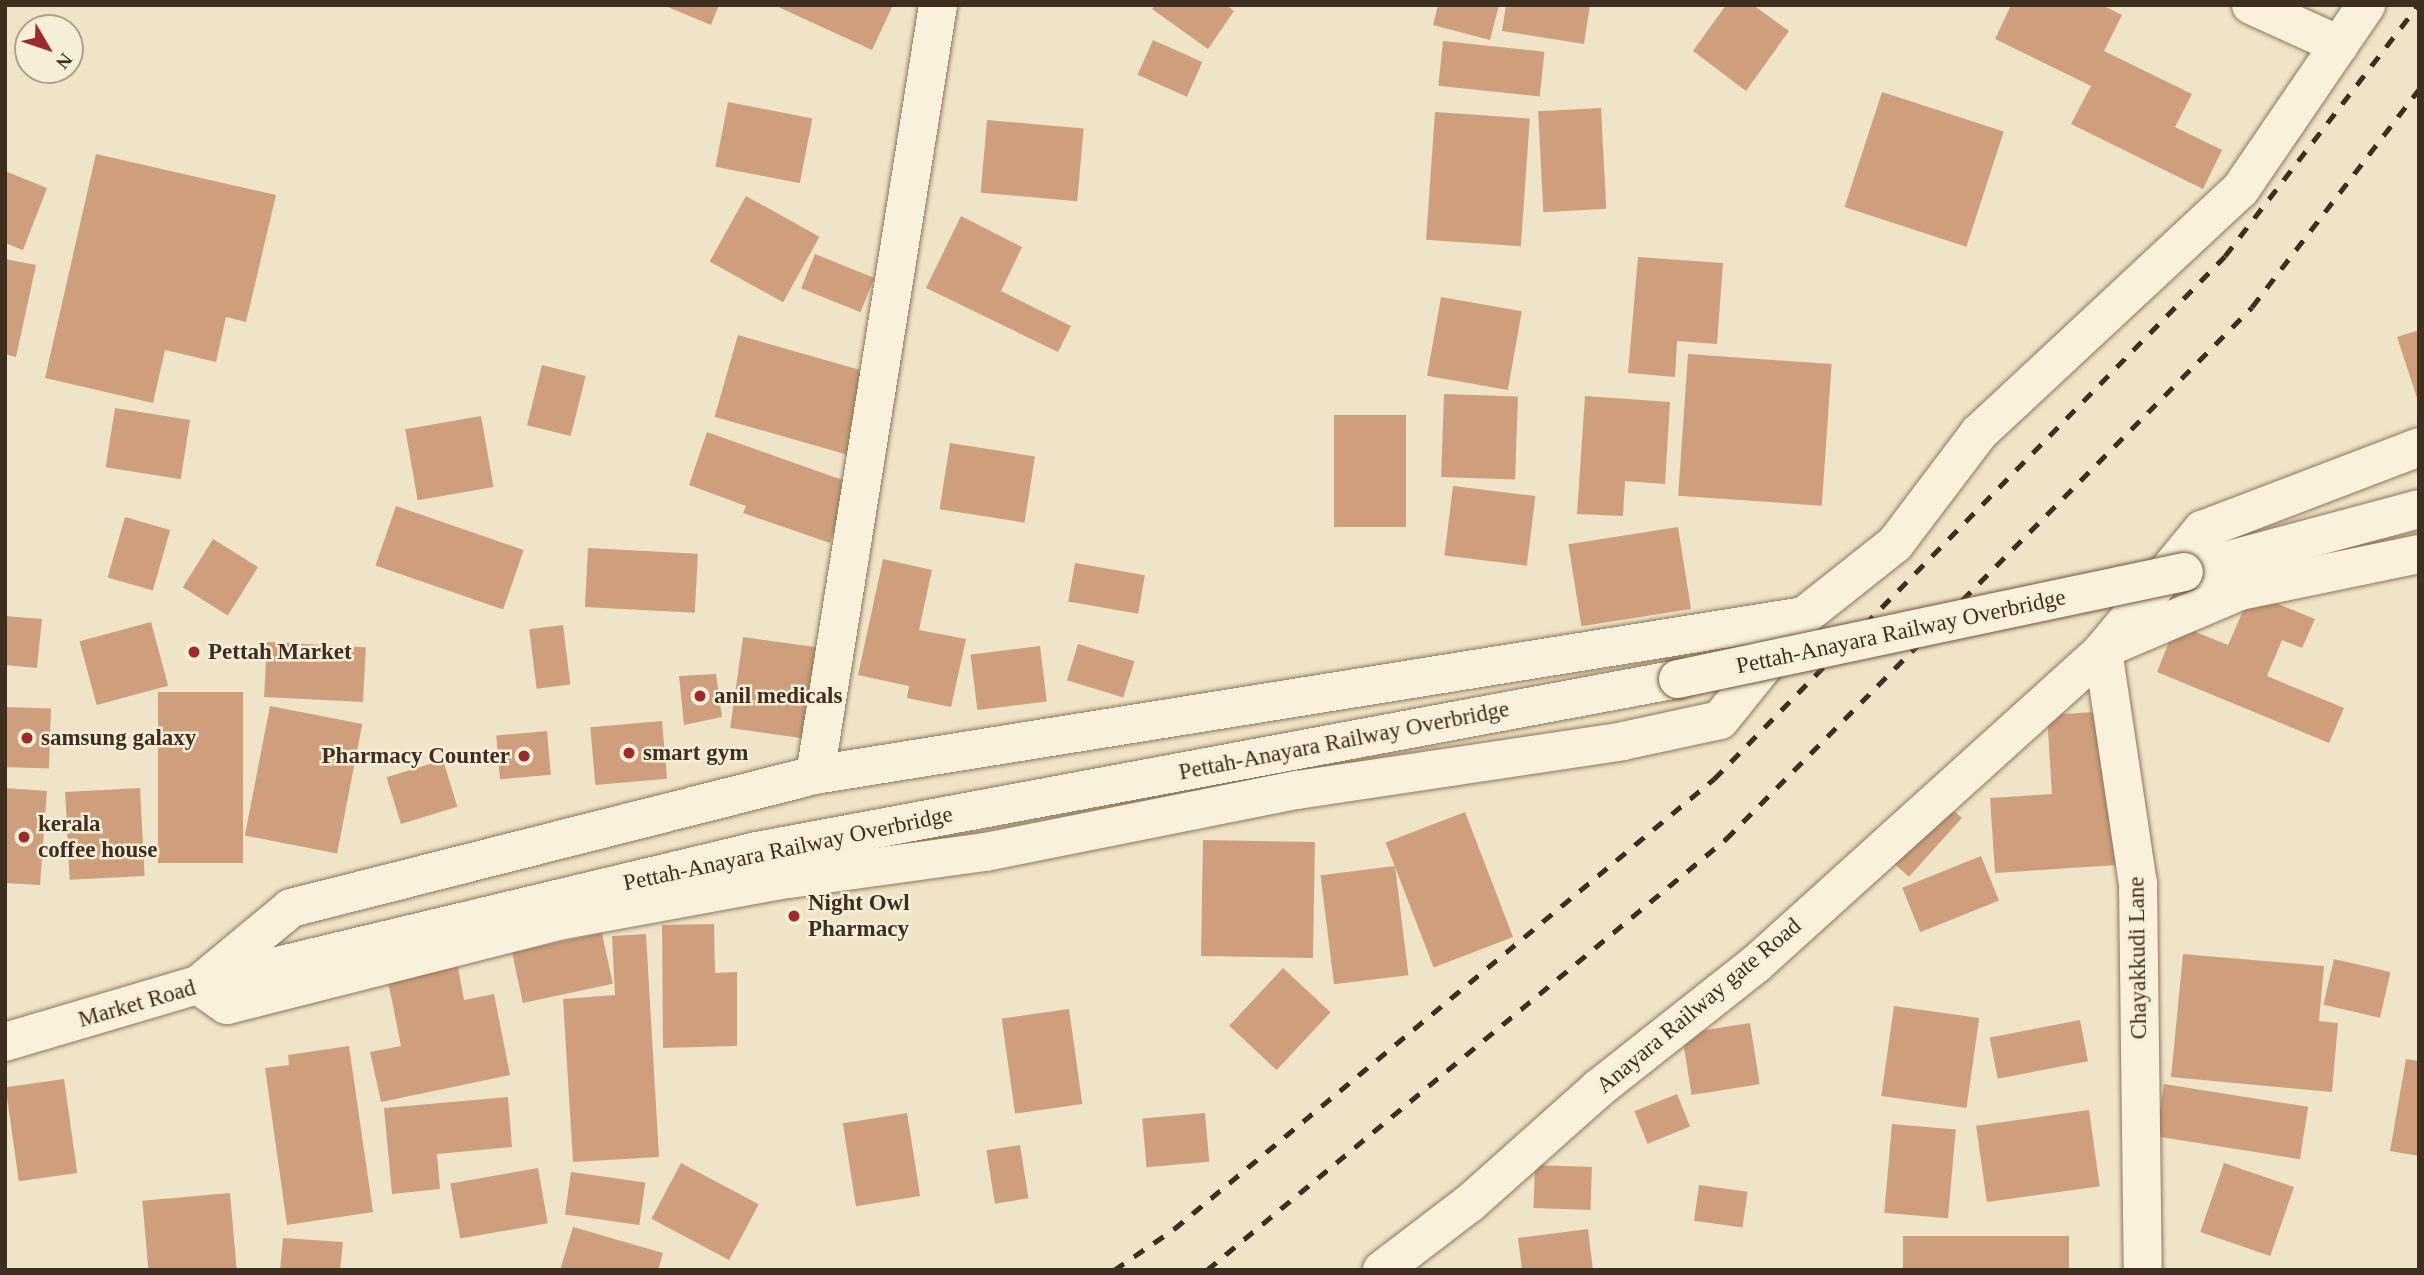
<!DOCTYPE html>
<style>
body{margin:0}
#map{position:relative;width:2424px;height:1275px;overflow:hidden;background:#f0e4c8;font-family:Georgia,serif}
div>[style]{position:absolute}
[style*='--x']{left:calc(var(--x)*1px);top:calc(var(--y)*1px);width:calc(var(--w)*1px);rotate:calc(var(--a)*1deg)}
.building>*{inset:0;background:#cf9f7d;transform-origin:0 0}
.roads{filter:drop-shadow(0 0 2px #8d765c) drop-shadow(0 0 2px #8d765c)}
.street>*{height:38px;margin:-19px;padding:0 19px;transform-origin:19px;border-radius:19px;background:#faf1dc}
.secondary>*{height:38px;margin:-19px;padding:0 19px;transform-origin:19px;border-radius:19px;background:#faf1dc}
.rail>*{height:5px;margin-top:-2.5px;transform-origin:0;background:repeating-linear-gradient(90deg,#3d2e20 0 12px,transparent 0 24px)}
.bridges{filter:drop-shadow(0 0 2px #6f573f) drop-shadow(0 0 2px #6f573f)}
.secondary-bridge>*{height:38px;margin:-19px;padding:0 19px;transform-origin:19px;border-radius:19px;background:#faf1dc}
.dots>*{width:19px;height:19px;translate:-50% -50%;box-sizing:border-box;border:4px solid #f7eed8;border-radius:50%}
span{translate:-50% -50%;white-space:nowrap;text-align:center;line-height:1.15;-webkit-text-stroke:5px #f7eed8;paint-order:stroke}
.street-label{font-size:23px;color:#3d2e20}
.poi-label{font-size:23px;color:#3d2e20;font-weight:700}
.left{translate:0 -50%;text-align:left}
.right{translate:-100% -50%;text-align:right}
.frame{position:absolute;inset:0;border:7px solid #3d2e20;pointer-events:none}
.north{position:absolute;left:14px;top:14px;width:70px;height:70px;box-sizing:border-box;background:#f7eed8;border:2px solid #ada18e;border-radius:50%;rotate:129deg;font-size:19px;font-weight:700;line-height:28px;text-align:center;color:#3d2e20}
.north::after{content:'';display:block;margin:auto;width:24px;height:32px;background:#9e2a2b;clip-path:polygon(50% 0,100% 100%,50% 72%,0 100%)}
</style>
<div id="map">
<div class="building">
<div style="clip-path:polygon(663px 5px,719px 5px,711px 25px)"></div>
<div style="clip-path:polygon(774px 5px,893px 5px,872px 50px)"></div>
<div style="clip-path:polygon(1155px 5px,1226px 5px,1234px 11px,1208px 49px,1152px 9px)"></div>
<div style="clip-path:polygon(1438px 5px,1499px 5px,1490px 40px,1433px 25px)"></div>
<div style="clip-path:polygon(1506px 5px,1590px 5px,1584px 44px,1502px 31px)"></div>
<div style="clip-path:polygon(1726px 5px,1753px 5px,1789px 31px,1746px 91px,1693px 51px)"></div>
<div style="clip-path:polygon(2011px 5px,2102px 5px,2122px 15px,2104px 51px,2192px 94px,2175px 127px,2222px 150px,2203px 189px,2071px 124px,2091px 86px,1995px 39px)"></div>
<div style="left:1153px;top:40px;width:54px;height:38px;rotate:24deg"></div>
<div style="left:1443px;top:41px;width:102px;height:45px;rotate:6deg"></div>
<div style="left:1882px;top:92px;width:128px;height:121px;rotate:18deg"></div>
<div style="left:728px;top:102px;width:86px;height:66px;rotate:11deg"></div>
<div style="left:1601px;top:108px;width:101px;height:63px;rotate:87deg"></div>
<div style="left:1435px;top:112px;width:95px;height:128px;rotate:4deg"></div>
<div style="left:987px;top:120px;width:97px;height:73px;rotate:5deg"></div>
<div style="clip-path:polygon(96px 154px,276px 195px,246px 322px,226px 317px,216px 362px,165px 350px,153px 403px,45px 378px)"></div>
<div style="clip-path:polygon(5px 171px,47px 188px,23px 250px,5px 243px)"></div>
<div style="left:746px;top:196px;width:84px;height:75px;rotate:29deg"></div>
<div style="clip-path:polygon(961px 216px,1022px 247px,1001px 291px,1071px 326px,1058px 352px,926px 288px)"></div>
<div style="left:815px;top:254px;width:64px;height:37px;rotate:22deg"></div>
<div style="clip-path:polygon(1638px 257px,1723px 263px,1717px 344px,1677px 341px,1675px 377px,1628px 373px)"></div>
<div style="clip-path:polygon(5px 259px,36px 265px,16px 357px,5px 354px)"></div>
<div style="left:1441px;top:297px;width:82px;height:80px;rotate:10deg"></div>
<div style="clip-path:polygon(2419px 330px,2419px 400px,2418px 401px,2397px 337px)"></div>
<div style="left:738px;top:335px;width:139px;height:85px;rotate:16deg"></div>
<div style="left:1688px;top:354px;width:144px;height:142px;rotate:4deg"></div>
<div style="left:542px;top:365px;width:45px;height:62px;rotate:14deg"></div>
<div style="left:1444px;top:394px;width:74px;height:83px;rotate:2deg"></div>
<div style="clip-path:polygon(1585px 396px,1670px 402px,1665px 484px,1625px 481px,1623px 516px,1577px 514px)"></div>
<div style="left:115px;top:408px;width:76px;height:60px;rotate:9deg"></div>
<div style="left:1334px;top:415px;width:72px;height:112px"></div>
<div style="left:481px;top:416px;width:72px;height:77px;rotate:80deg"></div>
<div style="clip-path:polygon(707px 432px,851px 483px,830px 543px,743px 513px,746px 506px,689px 485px)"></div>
<div style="left:950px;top:443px;width:86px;height:67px;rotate:9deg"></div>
<div style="left:1453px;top:486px;width:83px;height:70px;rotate:7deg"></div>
<div style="left:396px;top:506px;width:135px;height:63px;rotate:19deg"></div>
<div style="left:125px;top:517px;width:47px;height:63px;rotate:16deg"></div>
<div style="left:1678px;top:527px;width:83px;height:111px;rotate:81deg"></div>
<div style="left:213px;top:539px;width:53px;height:57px;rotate:32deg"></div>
<div style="left:588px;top:548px;width:110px;height:59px;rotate:3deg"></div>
<div style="clip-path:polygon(883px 559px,932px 570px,919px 630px,966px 639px,951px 707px,907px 698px,909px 686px,858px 675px)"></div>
<div style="left:1075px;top:563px;width:71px;height:39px;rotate:10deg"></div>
<div style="clip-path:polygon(2251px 593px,2315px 619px,2302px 648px,2282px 640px,2267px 676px,2344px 708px,2329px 743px,2157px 672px,2176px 624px,2228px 645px)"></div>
<div style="clip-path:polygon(5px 616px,42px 619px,37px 668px,5px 665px)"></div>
<div style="left:151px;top:622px;width:66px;height:74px;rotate:75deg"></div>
<div style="left:563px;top:625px;width:60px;height:34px;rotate:83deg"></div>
<div style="left:743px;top:637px;width:78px;height:92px;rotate:8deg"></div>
<div style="left:267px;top:642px;width:99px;height:55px;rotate:3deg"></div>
<div style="left:1078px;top:644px;width:59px;height:38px;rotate:17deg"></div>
<div style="left:1040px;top:646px;width:56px;height:70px;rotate:83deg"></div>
<div style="clip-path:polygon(716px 674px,722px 717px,684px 725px,679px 676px)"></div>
<div style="left:158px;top:692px;width:85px;height:171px"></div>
<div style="left:270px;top:706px;width:94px;height:132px;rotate:11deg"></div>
<div style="left:5px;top:707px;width:46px;height:60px;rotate:2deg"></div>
<div style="clip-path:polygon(2109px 711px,2118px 865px,1995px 873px,1990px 798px,2052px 794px,2047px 715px)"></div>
<div style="left:662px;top:721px;width:58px;height:72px;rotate:85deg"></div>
<div style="left:547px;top:731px;width:44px;height:51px;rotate:85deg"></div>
<div style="left:443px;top:760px;width:49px;height:59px;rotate:73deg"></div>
<div style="clip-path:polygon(5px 788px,47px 791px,40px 885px,5px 883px)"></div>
<div style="left:140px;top:788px;width:88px;height:75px;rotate:87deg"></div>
<div style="left:1944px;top:802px;width:24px;height:79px;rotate:42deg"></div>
<div style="left:1465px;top:812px;width:134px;height:85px;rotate:69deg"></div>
<div style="left:1203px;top:840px;width:112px;height:116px;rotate:1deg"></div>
<div style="left:1981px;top:856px;width:48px;height:85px;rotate:68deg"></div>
<div style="left:1395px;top:866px;width:110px;height:75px;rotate:83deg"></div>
<div style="clip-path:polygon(714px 924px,715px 973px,737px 972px,737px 1046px,663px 1048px,662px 925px)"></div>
<div style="left:602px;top:933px;width:52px;height:92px;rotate:78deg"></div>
<div style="clip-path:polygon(646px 934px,659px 1157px,573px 1162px,563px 999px,615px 995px,612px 936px)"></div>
<div style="clip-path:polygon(2183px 954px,2324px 966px,2319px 1021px,2338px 1023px,2332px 1092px,2171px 1077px)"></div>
<div style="left:2334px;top:959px;width:58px;height:47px;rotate:13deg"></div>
<div style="clip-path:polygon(458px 967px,464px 1000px,494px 994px,510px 1075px,381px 1102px,370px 1052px,401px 1046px,388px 981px)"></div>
<div style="left:1283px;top:968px;width:65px;height:79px;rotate:43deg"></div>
<div style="left:1894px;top:1006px;width:86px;height:91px;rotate:8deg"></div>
<div style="left:1069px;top:1009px;width:96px;height:68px;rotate:82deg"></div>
<div style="left:2080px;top:1020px;width:42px;height:92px;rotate:79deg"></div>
<div style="left:1750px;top:1023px;width:62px;height:69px;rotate:81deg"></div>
<div style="clip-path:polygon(349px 1046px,373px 1212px,287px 1225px,265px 1068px,289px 1065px,288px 1055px)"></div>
<div style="clip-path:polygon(2406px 1059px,2419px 1061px,2419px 1156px,2390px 1151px)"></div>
<div style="left:64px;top:1079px;width:95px;height:59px;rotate:82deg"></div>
<div style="left:2164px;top:1084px;width:146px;height:53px;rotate:9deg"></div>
<div style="left:1677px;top:1094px;width:35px;height:46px;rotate:68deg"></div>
<div style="clip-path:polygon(508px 1097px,512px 1147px,437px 1154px,440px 1189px,392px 1194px,384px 1108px)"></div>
<div style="left:2089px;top:1110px;width:77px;height:114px;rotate:82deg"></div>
<div style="left:907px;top:1113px;width:84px;height:65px;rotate:81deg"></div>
<div style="left:1205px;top:1113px;width:49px;height:63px;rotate:85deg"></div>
<div style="left:1892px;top:1124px;width:64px;height:89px;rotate:5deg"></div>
<div style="left:1020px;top:1145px;width:54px;height:34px;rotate:81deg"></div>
<div style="left:681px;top:1163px;width:88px;height:63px;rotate:28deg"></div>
<div style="left:2224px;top:1163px;width:74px;height:73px;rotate:19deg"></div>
<div style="left:1535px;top:1165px;width:57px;height:43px;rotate:2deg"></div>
<div style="left:538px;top:1168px;width:56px;height:89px;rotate:80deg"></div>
<div style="left:571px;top:1172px;width:75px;height:43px;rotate:8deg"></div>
<div style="left:1699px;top:1185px;width:49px;height:36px;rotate:8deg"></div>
<div style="left:230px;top:1193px;width:77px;height:88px;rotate:85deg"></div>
<div style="clip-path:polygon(573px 1227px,663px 1253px,658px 1270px,560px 1270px)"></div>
<div style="clip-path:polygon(1588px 1229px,1593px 1270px,1522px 1270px,1518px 1238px)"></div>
<div style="left:1903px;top:1236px;width:166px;height:34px"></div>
<div style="clip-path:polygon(283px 1238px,343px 1242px,340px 1270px,280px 1270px)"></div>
</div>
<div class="roads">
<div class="street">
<div style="--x:2251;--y:5;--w:97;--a:24.4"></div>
<div style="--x:1804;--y:616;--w:1002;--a:170.87"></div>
<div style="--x:815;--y:775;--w:541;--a:165.76"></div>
<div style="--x:291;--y:908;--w:121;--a:140.4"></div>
<div style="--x:198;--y:985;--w:35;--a:35"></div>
<div style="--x:227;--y:1005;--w:348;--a:-14.2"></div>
<div style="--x:564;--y:920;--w:228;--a:-10.4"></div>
<div style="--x:788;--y:879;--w:200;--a:-7.8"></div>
<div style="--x:986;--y:852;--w:317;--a:-11.3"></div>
<div style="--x:1297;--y:790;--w:330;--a:-8.5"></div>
<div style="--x:1623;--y:741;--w:99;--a:-12.2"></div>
<div style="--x:1720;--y:720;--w:134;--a:-51.1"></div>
<div style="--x:1804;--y:616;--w:116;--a:-38.4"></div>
<div style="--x:1895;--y:544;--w:139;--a:-52.9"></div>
<div style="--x:1979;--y:433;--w:357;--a:-43"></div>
<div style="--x:2240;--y:190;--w:224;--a:-55.7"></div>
<div style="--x:2108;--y:647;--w:143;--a:-23"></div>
<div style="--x:2240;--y:591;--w:183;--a:-11.7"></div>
<div style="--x:2103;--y:650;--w:236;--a:81.5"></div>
<div style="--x:2138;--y:883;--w:387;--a:89.3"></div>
<div style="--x:815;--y:775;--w:780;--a:-80.92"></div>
<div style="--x:1382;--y:1270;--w:111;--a:-37.3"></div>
<div style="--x:1470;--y:1203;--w:173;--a:-41.7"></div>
<div style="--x:1599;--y:1088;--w:200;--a:-38.3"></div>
<div style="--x:1756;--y:964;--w:468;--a:-42.1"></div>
<div style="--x:2103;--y:650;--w:156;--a:-50.5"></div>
<div style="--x:2202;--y:530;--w:232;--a:-20.9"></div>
</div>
<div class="secondary">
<div style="--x:2184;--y:572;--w:243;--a:-15"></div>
<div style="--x:5;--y:1042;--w:201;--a:-16.5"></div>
<div style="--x:198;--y:985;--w:575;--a:-13.48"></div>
<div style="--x:757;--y:851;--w:937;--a:-10.58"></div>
</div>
</div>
<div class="rail">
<div style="--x:1114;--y:1270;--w:73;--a:-34.3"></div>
<div style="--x:1174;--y:1229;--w:703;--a:-39.81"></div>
<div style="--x:1714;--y:779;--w:731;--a:-45.66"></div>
<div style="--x:2225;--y:256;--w:317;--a:-52.4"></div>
<div style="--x:1207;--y:1270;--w:675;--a:-39.71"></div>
<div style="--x:1726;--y:839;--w:748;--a:-45.32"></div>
<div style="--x:2252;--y:307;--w:275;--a:-52.5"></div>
</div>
<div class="bridges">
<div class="secondary-bridge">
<div style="--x:1678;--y:679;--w:517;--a:-11.94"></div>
</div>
</div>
<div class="dots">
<div style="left:194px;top:652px;background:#9e2a2b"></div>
<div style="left:700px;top:696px;background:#9e2a2b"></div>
<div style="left:27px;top:738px;background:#9e2a2b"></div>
<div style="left:629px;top:753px;background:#9e2a2b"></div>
<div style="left:524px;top:756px;background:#9e2a2b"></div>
<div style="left:24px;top:837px;background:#9e2a2b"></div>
<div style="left:794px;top:916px;background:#9e2a2b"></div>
</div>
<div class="street-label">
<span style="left:1901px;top:632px;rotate:-12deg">Pettah-Anayara Railway Overbridge</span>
<span style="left:1344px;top:741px;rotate:-11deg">Pettah-Anayara Railway Overbridge</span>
<span style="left:788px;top:849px;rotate:-12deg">Pettah-Anayara Railway Overbridge</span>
<span style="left:2138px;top:958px;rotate:-91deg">Chayakkudi Lane</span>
<span style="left:137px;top:1004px;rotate:-16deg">Market Road</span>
<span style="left:1699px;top:1006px;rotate:-40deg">Anayara Railway gate Road</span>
</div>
<div class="poi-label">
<span class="left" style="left:208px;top:652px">Pettah Market</span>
<span class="left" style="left:714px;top:696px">anil medicals</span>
<span class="left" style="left:41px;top:738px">samsung galaxy</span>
<span class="left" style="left:643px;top:753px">smart gym</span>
<span class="right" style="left:510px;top:756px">Pharmacy Counter</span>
<span class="left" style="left:38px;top:837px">kerala<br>coffee house</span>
<span class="left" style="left:808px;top:916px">Night Owl<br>Pharmacy</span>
</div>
<div class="frame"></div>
<div class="north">N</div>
</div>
